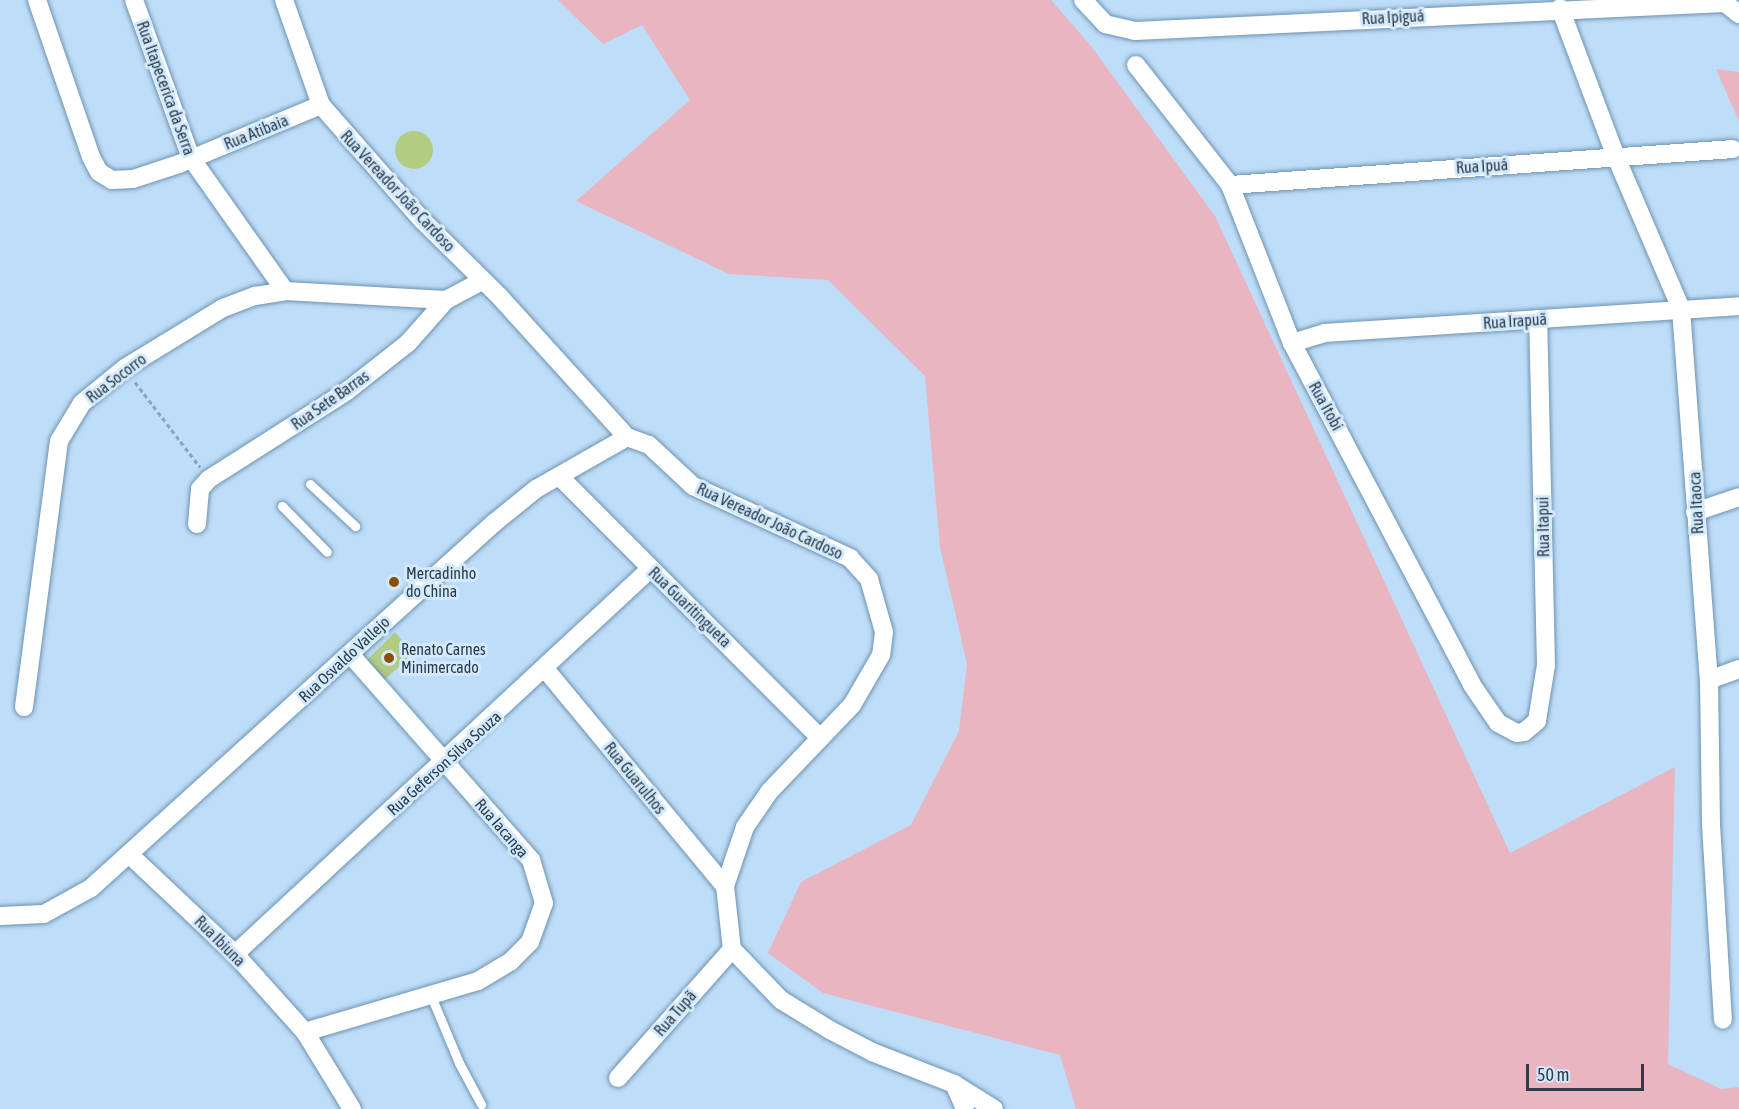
<!DOCTYPE html>
<meta charset="utf-8">
<style>
body{margin:0}
#map{position:relative;width:1739px;height:1109px;overflow:hidden;background:#beddf8;font-family:"Asap Condensed",sans-serif}
div>[style]{position:absolute}
[style*='--x']{left:calc(var(--x)*1px);top:calc(var(--y)*1px);width:calc(var(--w)*1px);rotate:calc(var(--a)*1deg)}
.green>*{inset:0;background:#e8b5c0}
.building>*{inset:0;background:#b2cc82}
.round{border-radius:50%}
.path>*{height:3px;margin-top:-1.5px;transform-origin:0;background:repeating-linear-gradient(90deg,#8ba5bb 0 4.5px,transparent 0 7.5px)}
.roads{filter:drop-shadow(0 0 2px #6d93b1) drop-shadow(0 0 2px #6d93b1)}
.lane>*{height:9px;margin:-4.5px;padding:0 4.5px;transform-origin:4.5px;border-radius:4.5px;background:#fff}
.street>*{height:18px;margin:-9px;padding:0 9px;transform-origin:9px;border-radius:9px;background:#fff}
.dots>*{width:16px;height:16px;translate:-50% -50%;box-sizing:border-box;border:3px solid #d2e9fe;border-radius:50%}
span{translate:-50% -50%;white-space:nowrap;text-align:center;line-height:1.15;-webkit-text-stroke:6px #d2e9fe;paint-order:stroke}
.street-label{font-size:16px;color:#2c3c49}
.poi-label{font-size:16px;color:#2c3c49}
.left{translate:0 -50%;text-align:left}
.scale{position:absolute;left:1526px;top:1064px;width:118px;height:27px;box-sizing:border-box;border:3px solid #2c3c49;border-top:0;padding-left:8px;font-size:18px;line-height:21px;white-space:nowrap;color:#2c3c49;-webkit-text-stroke:4px #d2e9fe;paint-order:stroke}
</style>
<div id="map">
<div class="green">
<div style="clip-path:polygon(558px 0,1051px 0,1091px 46px,1215px 216px,1510px 853px,1675px 767px,1668px 1064px,1721px 1089px,1739px 1087px,1739px 1109px,1076px 1109px,1060px 1055px,823px 993px,768px 953px,801px 882px,911px 825px,959px 731px,967px 664px,940px 547px,925px 376px,828px 280px,729px 274px,576px 201px,690px 100px,642px 25px,603px 44px)"></div>
<div style="clip-path:polygon(1716px 69px,1739px 72px,1739px 121px)"></div>
</div>
<div class="building">
<div class="round" style="left:395px;top:131px;width:38px;height:38px"></div>
<div style="clip-path:polygon(395px 632px,413px 654px,381px 683px,365px 662px)"></div>
</div>
<div class="path">
<div style="--x:135;--y:382;--w:107;--a:52.6"></div>
</div>
<div class="roads">
<div class="lane">
<div style="--x:310;--y:484;--w:62;--a:43"></div>
<div style="--x:282;--y:506;--w:64;--a:45.6"></div>
<div style="--x:431;--y:996;--w:73;--a:67.3"></div>
<div style="--x:459;--y:1063;--w:47;--a:61.8"></div>
</div>
<div class="street">
<div style="--x:37;--y:0;--w:166;--a:71"></div>
<div style="--x:91;--y:157;--w:17;--a:62"></div>
<div style="--x:99;--y:172;--w:15;--a:32"></div>
<div style="--x:112;--y:180;--w:21;--a:-3"></div>
<div style="--x:133;--y:179;--w:48;--a:-18.1"></div>
<div style="--x:179;--y:164;--w:154;--a:-22.6"></div>
<div style="--x:134;--y:0;--w:168;--a:70.2"></div>
<div style="--x:191;--y:158;--w:163;--a:54.7"></div>
<div style="--x:284;--y:0;--w:111;--a:70.6"></div>
<div style="--x:321;--y:105;--w:153;--a:48.7"></div>
<div style="--x:422;--y:220;--w:108;--a:44.6"></div>
<div style="--x:499;--y:296;--w:190;--a:47.8"></div>
<div style="--x:627;--y:437;--w:23;--a:20"></div>
<div style="--x:649;--y:445;--w:60;--a:43"></div>
<div style="--x:693;--y:486;--w:173;--a:24.6"></div>
<div style="--x:850;--y:558;--w:28;--a:48"></div>
<div style="--x:869;--y:579;--w:55;--a:74.2"></div>
<div style="--x:884;--y:632;--w:23;--a:97"></div>
<div style="--x:881;--y:655;--w:58;--a:120.1"></div>
<div style="--x:852;--y:705;--w:120;--a:133.7"></div>
<div style="--x:769;--y:792;--w:42;--a:124.4"></div>
<div style="--x:745;--y:827;--w:62;--a:108.7"></div>
<div style="--x:725;--y:886;--w:63;--a:83.7"></div>
<div style="--x:732;--y:949;--w:71;--a:46.1"></div>
<div style="--x:781;--y:1000;--w:57;--a:31.5"></div>
<div style="--x:830;--y:1030;--w:47;--a:27.6"></div>
<div style="--x:872;--y:1052;--w:88;--a:21.3"></div>
<div style="--x:954;--y:1084;--w:47;--a:32"></div>
<div style="--x:1083;--y:0;--w:33;--a:47"></div>
<div style="--x:1105;--y:24;--w:31;--a:13"></div>
<div style="--x:1135;--y:31;--w:590;--a:-2.72"></div>
<div style="--x:1721;--y:0;--w:23;--a:38"></div>
<div style="--x:1560;--y:8;--w:159;--a:69.4"></div>
<div style="--x:1616;--y:157;--w:165;--a:66.8"></div>
<div style="--x:1681;--y:309;--w:372;--a:85.7"></div>
<div style="--x:1709;--y:680;--w:145;--a:89.2"></div>
<div style="--x:1711;--y:825;--w:195;--a:86.5"></div>
<div style="--x:1136;--y:65;--w:152;--a:51.9"></div>
<div style="--x:1230;--y:185;--w:170;--a:68.6"></div>
<div style="--x:1292;--y:343;--w:386;--a:62.2"></div>
<div style="--x:1472;--y:685;--w:46;--a:55.6"></div>
<div style="--x:1498;--y:723;--w:21;--a:28"></div>
<div style="--x:1517;--y:733;--w:7;--a:-8"></div>
<div style="--x:1524;--y:732;--w:17;--a:-40"></div>
<div style="--x:1537;--y:721;--w:57;--a:-80.9"></div>
<div style="--x:1546;--y:665;--w:346;--a:-91.3"></div>
<div style="--x:1230;--y:185;--w:504;--a:-4.09"></div>
<div style="--x:1292;--y:343;--w:34;--a:-17"></div>
<div style="--x:1325;--y:333;--w:415;--a:-3.7"></div>
<div style="--x:560;--y:477;--w:367;--a:45.1"></div>
<div style="--x:1695;--y:512;--w:46;--a:-18.8"></div>
<div style="--x:197;--y:524;--w:35;--a:-85"></div>
<div style="--x:200;--y:489;--w:13;--a:-48"></div>
<div style="--x:209;--y:479;--w:164;--a:-32.5"></div>
<div style="--x:347;--y:391;--w:78;--a:-38.2"></div>
<div style="--x:408;--y:343;--w:57;--a:-48.5"></div>
<div style="--x:446;--y:300;--w:40;--a:-28"></div>
<div style="--x:546;--y:670;--w:281;--a:50.4"></div>
<div style="--x:1709;--y:680;--w:32;--a:-20"></div>
<div style="--x:24;--y:707;--w:268;--a:-82.5"></div>
<div style="--x:59;--y:441;--w:44;--a:-58.8"></div>
<div style="--x:82;--y:403;--w:55;--a:-39.1"></div>
<div style="--x:125;--y:368;--w:115;--a:-31.5"></div>
<div style="--x:223;--y:308;--w:34;--a:-21"></div>
<div style="--x:255;--y:296;--w:30;--a:-9"></div>
<div style="--x:285;--y:291;--w:161;--a:3.2"></div>
<div style="--x:130;--y:855;--w:144;--a:43.3"></div>
<div style="--x:235;--y:954;--w:105;--a:48.1"></div>
<div style="--x:305;--y:1032;--w:90;--a:58.6"></div>
<div style="--x:0;--y:916;--w:44;--a:-2.6"></div>
<div style="--x:44;--y:914;--w:54;--a:-29"></div>
<div style="--x:91;--y:888;--w:544;--a:-42.17"></div>
<div style="--x:494;--y:523;--w:54;--a:-39"></div>
<div style="--x:536;--y:489;--w:105;--a:-29.7"></div>
<div style="--x:235;--y:954;--w:566;--a:-42.85"></div>
<div style="--x:305;--y:1032;--w:180;--a:-16.4"></div>
<div style="--x:478;--y:981;--w:39;--a:-31"></div>
<div style="--x:511;--y:961;--w:27;--a:-45"></div>
<div style="--x:530;--y:942;--w:41;--a:-70.3"></div>
<div style="--x:544;--y:903;--w:45;--a:-106.8"></div>
<div style="--x:531;--y:860;--w:274;--a:-131.3"></div>
<div style="--x:618;--y:1078;--w:172;--a:-48.5"></div>
<div style="--x:954;--y:1084;--w:27;--a:66"></div>
</div>
</div>
<div class="dots">
<div style="left:394px;top:582px;background:#895005"></div>
<div style="left:389px;top:658px;background:#895005"></div>
</div>
<div class="street-label">
<span style="left:1393px;top:17px;rotate:-3deg">Rua Ipiguá</span>
<span style="left:166px;top:88px;rotate:70deg">Rua Itapecerica da Serra</span>
<span style="left:256px;top:132px;rotate:-22deg">Rua Atibaia</span>
<span style="left:1482px;top:166px;rotate:-4deg">Rua Ipuá</span>
<span style="left:398px;top:191px;rotate:47deg">Rua Vereador João Cardoso</span>
<span style="left:1515px;top:321px;rotate:-4deg">Rua Irapuã</span>
<span style="left:116px;top:378px;rotate:-37deg">Rua Socorro</span>
<span style="left:330px;top:400px;rotate:-35deg">Rua Sete Barras</span>
<span style="left:1326px;top:406px;rotate:61deg">Rua Itobi</span>
<span style="left:1696px;top:503px;rotate:-93deg">Rua Itaoca</span>
<span style="left:770px;top:521px;rotate:25deg">Rua Vereador João Cardoso</span>
<span style="left:1543px;top:527px;rotate:-91deg">Rua Itapui</span>
<span style="left:690px;top:607px;rotate:44deg">Rua Guaritingueta</span>
<span style="left:344px;top:659px;rotate:-43deg">Rua Osvaldo Vallejo</span>
<span style="left:444px;top:763px;rotate:-42deg">Rua Geferson Silva Souza</span>
<span style="left:635px;top:778px;rotate:51deg">Rua Guarulhos</span>
<span style="left:502px;top:828px;rotate:49deg">Rua Iacanga</span>
<span style="left:220px;top:941px;rotate:45deg">Rua Ibiuna</span>
<span style="left:675px;top:1013px;rotate:-49deg">Rua Tupã</span>
</div>
<div class="poi-label">
<span class="left" style="left:406px;top:582px">Mercadinho<br>do China</span>
<span class="left" style="left:401px;top:658px">Renato Carnes<br>Minimercado</span>
</div>
<div class="scale">50 m</div>
</div>
